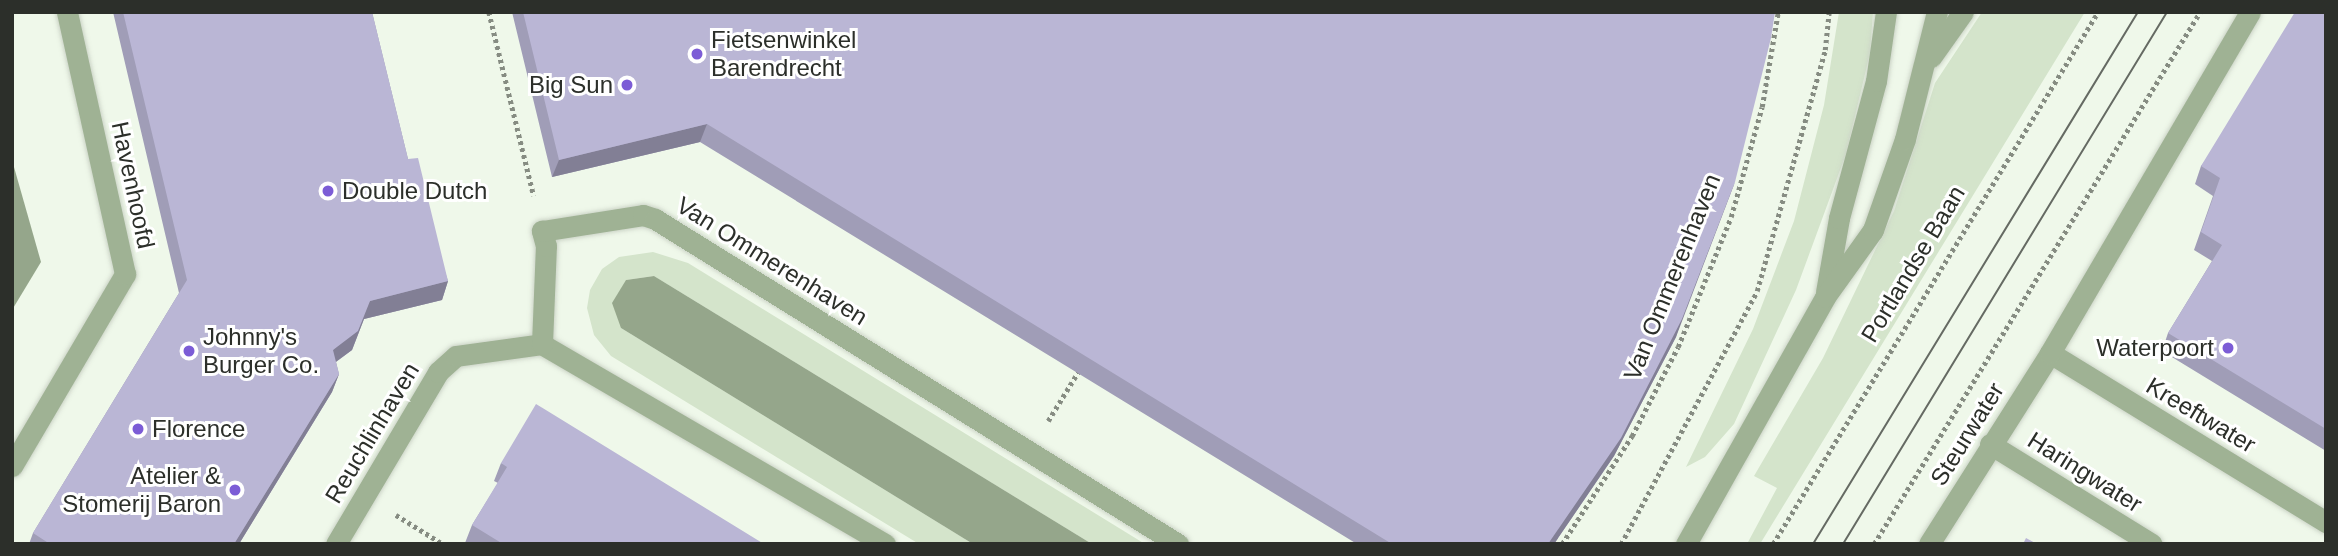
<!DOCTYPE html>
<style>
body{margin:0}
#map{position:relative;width:2338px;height:556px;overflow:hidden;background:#eff8ea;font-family:Arial,sans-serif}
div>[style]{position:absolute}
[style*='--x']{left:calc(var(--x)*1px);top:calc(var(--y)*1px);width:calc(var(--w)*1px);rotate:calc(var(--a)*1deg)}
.green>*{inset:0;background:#d4e4cb}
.water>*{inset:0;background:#95a68b}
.path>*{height:4.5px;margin-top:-2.25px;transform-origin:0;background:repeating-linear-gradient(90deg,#868c82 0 3.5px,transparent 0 7px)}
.roads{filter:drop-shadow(0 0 2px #ccd4c7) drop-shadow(0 0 2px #ccd4c7)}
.minor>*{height:21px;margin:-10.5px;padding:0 10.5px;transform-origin:10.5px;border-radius:10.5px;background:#9fb294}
.tram>*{height:2px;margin:-1px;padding:0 1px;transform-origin:1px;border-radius:1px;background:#656a63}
.wall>*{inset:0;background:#a09db7}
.shaded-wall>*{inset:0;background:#827f95}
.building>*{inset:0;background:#bab6d5}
.dots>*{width:19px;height:19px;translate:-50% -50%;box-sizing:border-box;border:4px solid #fff;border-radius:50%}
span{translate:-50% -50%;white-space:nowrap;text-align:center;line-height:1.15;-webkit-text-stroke:6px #fff;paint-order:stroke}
.poi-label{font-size:24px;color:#2c2f2a}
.left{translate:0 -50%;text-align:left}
.right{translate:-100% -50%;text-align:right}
.street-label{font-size:24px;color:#2c2f2a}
.frame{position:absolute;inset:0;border:14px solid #2c2f2a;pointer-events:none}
</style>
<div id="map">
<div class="green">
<div style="clip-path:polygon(1839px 12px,1873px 12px,1870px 53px,1846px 154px,1796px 290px,1734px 424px,1705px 457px,1686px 467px,1753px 329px,1794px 221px,1824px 105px)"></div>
<div style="clip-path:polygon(1982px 12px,2085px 12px,1760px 544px,1747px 544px,1777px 488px,1754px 476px,1823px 358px,1894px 211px,1935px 83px)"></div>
<div style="clip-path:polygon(653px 252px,688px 263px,1145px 544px,1092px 544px,654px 276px,626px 280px,621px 328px,973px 544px,919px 544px,611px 356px,594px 335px,587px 308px,590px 290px,602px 269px,619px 257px)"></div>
</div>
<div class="water">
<div style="clip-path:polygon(12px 160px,41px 262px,12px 310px)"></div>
<div style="clip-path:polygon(654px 276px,1092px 544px,973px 544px,621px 328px,612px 303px,626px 280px)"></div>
</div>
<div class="path">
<div style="--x:489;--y:12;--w:189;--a:76.3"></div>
<div style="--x:1048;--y:421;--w:61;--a:-58.4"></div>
<div style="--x:396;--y:515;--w:55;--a:31.7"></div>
<div style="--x:1562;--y:544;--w:129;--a:-57.1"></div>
<div style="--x:1632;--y:436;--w:100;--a:-62.7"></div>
<div style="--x:1678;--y:347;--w:140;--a:-67.8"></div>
<div style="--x:1731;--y:217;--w:114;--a:-74.3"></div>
<div style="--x:1762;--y:107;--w:96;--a:-80.4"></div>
<div style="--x:1621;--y:544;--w:287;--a:-61.7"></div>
<div style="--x:1757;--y:291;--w:250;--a:-74.2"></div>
<div style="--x:1825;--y:50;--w:38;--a:-84"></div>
<div style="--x:1773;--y:544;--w:623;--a:-58.58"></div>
<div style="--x:1874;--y:544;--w:624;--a:-58.5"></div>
</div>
<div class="roads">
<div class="minor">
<div style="--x:1931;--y:57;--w:55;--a:-54.6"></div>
<div style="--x:1826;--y:292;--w:75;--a:-80"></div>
<div style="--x:1839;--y:218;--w:142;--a:-74.9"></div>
<div style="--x:1876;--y:81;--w:70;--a:-81.8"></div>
<div style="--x:2050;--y:353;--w:324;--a:31.5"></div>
<div style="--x:1990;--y:444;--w:190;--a:31.7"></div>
<div style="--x:12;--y:466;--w:223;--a:-59.5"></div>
<div style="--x:125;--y:274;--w:268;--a:-102.5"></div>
<div style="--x:336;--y:544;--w:200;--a:-59.3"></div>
<div style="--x:438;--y:372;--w:24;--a:-42"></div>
<div style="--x:456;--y:356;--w:87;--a:-7.9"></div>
<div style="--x:885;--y:544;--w:397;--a:-149.8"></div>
<div style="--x:542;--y:344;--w:98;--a:-87.7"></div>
<div style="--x:546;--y:246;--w:16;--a:-105"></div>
<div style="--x:542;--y:231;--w:102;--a:-9"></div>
<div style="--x:643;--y:215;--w:13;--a:18"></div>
<div style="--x:655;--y:219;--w:616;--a:31.86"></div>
<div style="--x:1686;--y:544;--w:283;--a:-60.6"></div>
<div style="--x:1825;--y:297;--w:82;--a:-54.4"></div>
<div style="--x:1873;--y:230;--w:96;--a:-70.6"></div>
<div style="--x:1905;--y:139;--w:131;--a:-75.9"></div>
<div style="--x:1929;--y:544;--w:226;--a:-57.6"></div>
<div style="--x:2050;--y:353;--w:395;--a:-59.6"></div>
</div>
</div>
<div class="tram">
<div style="--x:1813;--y:544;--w:623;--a:-58.58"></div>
<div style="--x:1843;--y:544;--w:623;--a:-58.66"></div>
</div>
<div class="wall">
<div style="clip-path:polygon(113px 12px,372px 12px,408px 159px,448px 281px,442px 300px,364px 319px,352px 350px,336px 362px,339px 374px,332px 392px,239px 544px,29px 544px,33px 533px,179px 293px)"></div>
<div style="clip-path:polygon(512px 12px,1775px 12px,1676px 337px,1614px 456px,1554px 544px,1357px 544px,700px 142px,552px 177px)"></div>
<div style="clip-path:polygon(2326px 12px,2326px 451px,2162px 351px,2168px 333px,2212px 261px,2194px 250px,2213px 196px,2195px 184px,2201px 166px)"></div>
<div style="clip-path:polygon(501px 463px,764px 544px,467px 544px,465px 543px,472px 525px,498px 483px,494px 481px)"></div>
</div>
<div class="shaded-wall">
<div style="clip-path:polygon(707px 124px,700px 142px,552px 177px,559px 160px)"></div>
<div style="clip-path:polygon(1735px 182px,1676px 337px,1614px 456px,1554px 544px,1548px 544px)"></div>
<div style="clip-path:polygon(448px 281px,442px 300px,364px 319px,352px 350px,326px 369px,333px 350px,370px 301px)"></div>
<div style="clip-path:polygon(339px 374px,332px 392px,239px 544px,234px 544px)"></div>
</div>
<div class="building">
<div style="clip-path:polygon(123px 12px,372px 12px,408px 159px,418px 158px,448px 281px,370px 301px,358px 331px,333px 350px,339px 374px,234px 544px,50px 544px,33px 533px,187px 280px)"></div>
<div style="clip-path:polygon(523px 12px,1775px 12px,1771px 38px,1735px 182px,1682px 319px,1621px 438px,1548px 544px,1392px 544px,707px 124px,559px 160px)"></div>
<div style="clip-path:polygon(2295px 12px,2326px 12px,2326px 429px,2168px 333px,2222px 245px,2201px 232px,2220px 178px,2201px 166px)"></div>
<div style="clip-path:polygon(536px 404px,764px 544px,503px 544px,472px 525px,507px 467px,501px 463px)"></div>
<div style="clip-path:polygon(2026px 538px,2037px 544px,2023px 544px)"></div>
</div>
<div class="dots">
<div style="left:697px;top:54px;background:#7c5cd6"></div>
<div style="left:627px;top:85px;background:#7c5cd6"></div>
<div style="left:328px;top:191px;background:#7c5cd6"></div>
<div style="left:2228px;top:348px;background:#7c5cd6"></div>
<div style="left:189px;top:351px;background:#7c5cd6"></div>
<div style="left:138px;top:429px;background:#7c5cd6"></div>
<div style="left:235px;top:490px;background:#7c5cd6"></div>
</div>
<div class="poi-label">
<span class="left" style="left:711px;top:54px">Fietsenwinkel<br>Barendrecht</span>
<span class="right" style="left:613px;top:85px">Big Sun</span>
<span class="left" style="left:342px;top:191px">Double Dutch</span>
<span class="left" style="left:203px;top:351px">Johnny's<br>Burger Co.</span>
<span class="right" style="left:2214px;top:348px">Waterpoort</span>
<span class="left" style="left:152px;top:429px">Florence</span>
<span class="right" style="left:221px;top:490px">Atelier &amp;<br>Stomerij Baron</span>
</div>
<div class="street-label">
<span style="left:133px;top:185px;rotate:78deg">Havenhoofd</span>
<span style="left:772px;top:261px;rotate:32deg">Van Ommerenhaven</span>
<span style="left:1913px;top:264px;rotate:-59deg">Portlandse Baan</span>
<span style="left:1672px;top:277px;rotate:-68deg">Van Ommerenhaven</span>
<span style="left:2201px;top:415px;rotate:31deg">Kreeftwater</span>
<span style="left:372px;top:433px;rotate:-59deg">Reuchlinhaven</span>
<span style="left:1967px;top:434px;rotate:-58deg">Steurwater</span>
<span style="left:2085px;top:472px;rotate:32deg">Haringwater</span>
</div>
<div class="frame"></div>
</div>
